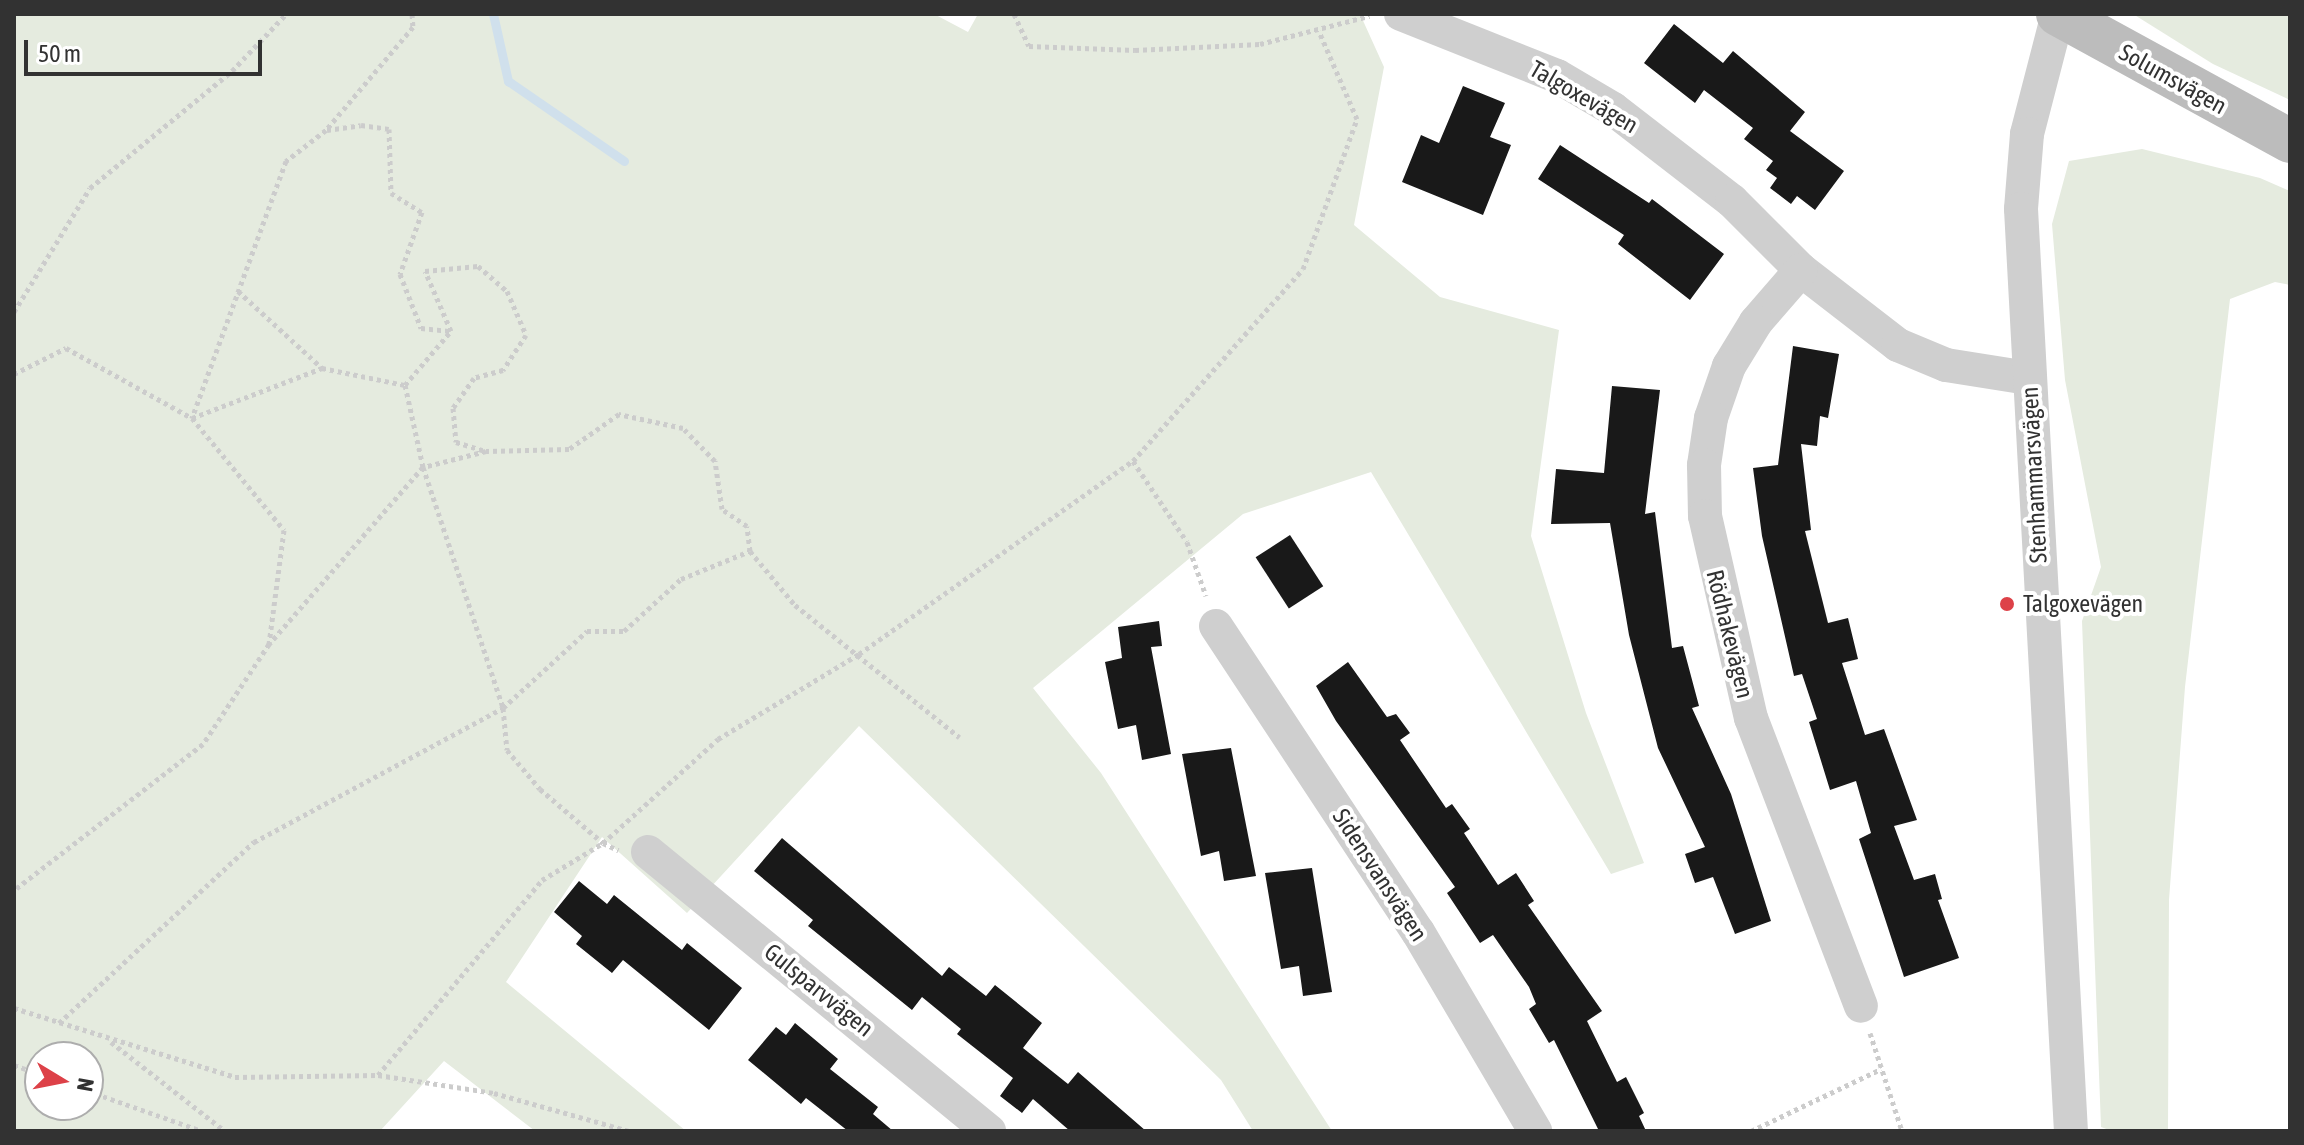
<!DOCTYPE html>
<meta charset="utf-8">
<style>
body{margin:0}
#map{position:relative;width:2304px;height:1145px;overflow:hidden;background:#fff;font-family:"Asap Condensed",sans-serif}
div>[style]{position:absolute}
[style*='--x']{left:calc(var(--x)*1px);top:calc(var(--y)*1px);width:calc(var(--w)*1px);rotate:calc(var(--a)*1deg)}
.green>*{inset:0;background:#e5ebdf}
.stream>*{height:9px;margin:-4.5px;padding:0 4.5px;transform-origin:4.5px;border-radius:4.5px;background:#d0e0ec}
.building>*{inset:0;background:#191919;transform-origin:0 0}
.path>*{height:5px;margin-top:-2.5px;transform-origin:0;background:repeating-linear-gradient(90deg,#ccc 0 4px,transparent 0 8px)}
.street>*{height:34px;margin:-17px;padding:0 17px;transform-origin:17px;border-radius:17px;background:#cfcfcf}
.secondary>*{height:44px;margin:-22px;padding:0 22px;transform-origin:22px;border-radius:22px;background:#bcbcbc}
.dots>*{width:22px;height:22px;translate:-50% -50%;box-sizing:border-box;border:4px solid #fff;border-radius:50%}
span{translate:-50% -50%;white-space:nowrap;text-align:center;line-height:1.15;-webkit-text-stroke:8px #fff;paint-order:stroke}
.street-label{font-size:24px;color:#323232}
.poi-label{font-size:24px;color:#323232}
.left{translate:0 -50%;text-align:left}
.frame{position:absolute;inset:0;border:16px solid #323232;pointer-events:none}
.north{position:absolute;left:24px;top:1041px;width:80px;height:80px;box-sizing:border-box;background:#fff;border:2px solid #adadad;border-radius:50%;rotate:100deg;font-size:22px;font-weight:700;line-height:32px;text-align:center;color:#323232}
.north::after{content:'';display:block;margin:auto;width:28px;height:36px;background:#dd4148;clip-path:polygon(50% 0,100% 100%,50% 72%,0 100%)}
.scale{position:absolute;left:24px;top:40px;width:238px;height:36px;box-sizing:border-box;border:4px solid #323232;border-top:0;padding-left:10px;font-size:24px;line-height:28px;white-space:nowrap;color:#323232;-webkit-text-stroke:6px #fff;paint-order:stroke}
</style>
<div id="map">
<div class="green">
<div style="clip-path:polygon(evenodd,14px 14px,934px 14px,968px 32px,978px 14px,1360px 14px,1384px 67px,1354px 225px,1440px 297px,1559px 330px,1531px 536px,1586px 713px,1644px 863px,1611px 874px,1371px 472px,1243px 514px,1033px 688px,1101px 773px,1332px 1131px,1253px 1131px,1221px 1080px,859px 726px,687px 913px,602px 837px,506px 982px,686px 1131px,535px 1131px,444px 1061px,380px 1131px,14px 1131px,14px 14px,40px 1057px,88px 1057px,88px 1105px,40px 1105px,40px 1057px)"></div>
<div style="clip-path:polygon(2133px 14px,2290px 14px,2290px 100px,2213px 64px)"></div>
<div style="clip-path:polygon(2142px 149px,2260px 178px,2290px 191px,2290px 285px,2275px 282px,2230px 299px,2185px 687px,2169px 900px,2168px 1131px,2112px 1131px,2101px 1127px,2082px 621px,2101px 567px,2065px 380px,2052px 224px,2069px 161px)"></div>
</div>
<div class="stream">
<div style="--x:493;--y:14;--w:69;--a:77.4"></div>
<div style="--x:508;--y:81;--w:141;--a:34.6"></div>
</div>
<div class="building">
<div style="clip-path:polygon(1674px 24px,1723px 63px,1733px 51px,1805px 112px,1790px 131px,1844px 171px,1815px 210px,1797px 196px,1791px 204px,1770px 188px,1777px 178px,1766px 170px,1773px 161px,1744px 139px,1753px 128px,1704px 90px,1695px 103px,1644px 63px)"></div>
<div style="clip-path:polygon(1463px 86px,1505px 103px,1490px 137px,1511px 145px,1483px 215px,1402px 182px,1421px 135px,1439px 143px)"></div>
<div style="clip-path:polygon(1560px 145px,1649px 203px,1652px 199px,1724px 254px,1690px 300px,1618px 244px,1624px 235px,1538px 179px)"></div>
<div style="clip-path:polygon(1793px 346px,1839px 354px,1828px 418px,1820px 416px,1817px 446px,1801px 444px,1811px 530px,1805px 531px,1828px 623px,1848px 618px,1858px 659px,1842px 663px,1865px 735px,1884px 729px,1917px 820px,1894px 826px,1914px 880px,1935px 874px,1942px 899px,1938px 900px,1959px 958px,1904px 977px,1859px 839px,1871px 833px,1856px 781px,1830px 790px,1809px 722px,1817px 719px,1802px 674px,1794px 676px,1762px 536px,1753px 468px,1778px 465px)"></div>
<div style="clip-path:polygon(1612px 386px,1660px 390px,1645px 514px,1655px 512px,1672px 648px,1683px 646px,1699px 706px,1692px 708px,1731px 794px,1771px 921px,1735px 934px,1713px 877px,1695px 883px,1685px 854px,1705px 847px,1658px 748px,1629px 635px,1610px 523px,1551px 524px,1556px 469px,1604px 473px)"></div>
<div style="left:1290px;top:535px;width:61px;height:41px;rotate:57deg"></div>
<div style="clip-path:polygon(1159px 621px,1162px 646px,1151px 647px,1171px 754px,1142px 760px,1136px 725px,1118px 729px,1105px 662px,1122px 658px,1118px 627px)"></div>
<div style="clip-path:polygon(1348px 662px,1387px 717px,1396px 714px,1410px 733px,1400px 740px,1446px 808px,1452px 804px,1470px 829px,1464px 833px,1498px 885px,1516px 873px,1534px 901px,1528px 905px,1602px 1011px,1587px 1021px,1617px 1082px,1626px 1077px,1644px 1113px,1639px 1116px,1646px 1131px,1599px 1131px,1554px 1040px,1549px 1043px,1529px 1009px,1536px 1004px,1529px 987px,1493px 935px,1480px 943px,1447px 893px,1455px 887px,1336px 721px,1316px 686px)"></div>
<div style="clip-path:polygon(1231px 748px,1256px 876px,1224px 881px,1219px 851px,1201px 856px,1182px 754px)"></div>
<div style="clip-path:polygon(782px 838px,942px 976px,949px 967px,986px 996px,995px 985px,1042px 1023px,1023px 1048px,1068px 1084px,1078px 1072px,1146px 1131px,1070px 1131px,1033px 1099px,1022px 1113px,1000px 1096px,1013px 1078px,957px 1034px,961px 1029px,922px 997px,912px 1010px,808px 926px,813px 920px,754px 871px)"></div>
<div style="clip-path:polygon(1312px 868px,1332px 992px,1303px 996px,1299px 966px,1281px 969px,1265px 873px)"></div>
<div style="clip-path:polygon(579px 881px,607px 904px,614px 895px,682px 950px,687px 943px,742px 988px,709px 1030px,623px 960px,612px 973px,576px 944px,582px 936px,554px 912px)"></div>
<div style="clip-path:polygon(795px 1023px,838px 1059px,830px 1069px,878px 1107px,873px 1114px,893px 1131px,848px 1131px,806px 1098px,801px 1104px,748px 1060px,776px 1027px,786px 1035px)"></div>
</div>
<div class="path">
<div style="--x:412;--y:14;--w:13;--a:86"></div>
<div style="--x:413;--y:27;--w:135;--a:130.2"></div>
<div style="--x:326;--y:130;--w:51;--a:142.2"></div>
<div style="--x:286;--y:161;--w:274;--a:110.1"></div>
<div style="--x:192;--y:418;--w:139;--a:-21"></div>
<div style="--x:322;--y:368;--w:85;--a:11.6"></div>
<div style="--x:405;--y:385;--w:84;--a:77.6"></div>
<div style="--x:423;--y:467;--w:254;--a:71.6"></div>
<div style="--x:503;--y:708;--w:42;--a:84.6"></div>
<div style="--x:507;--y:750;--w:51;--a:49.8"></div>
<div style="--x:540;--y:789;--w:83;--a:40.6"></div>
<div style="--x:603;--y:843;--w:17;--a:25"></div>
<div style="--x:1014;--y:14;--w:35;--a:65"></div>
<div style="--x:1029;--y:46;--w:106;--a:2.2"></div>
<div style="--x:1135;--y:50;--w:125;--a:-2.7"></div>
<div style="--x:1260;--y:44;--w:113;--a:-14.4"></div>
<div style="--x:327;--y:130;--w:34;--a:-8"></div>
<div style="--x:361;--y:125;--w:28;--a:8"></div>
<div style="--x:389;--y:129;--w:64;--a:88.2"></div>
<div style="--x:391;--y:193;--w:36;--a:32"></div>
<div style="--x:422;--y:212;--w:66;--a:109.5"></div>
<div style="--x:400;--y:274;--w:58;--a:68.7"></div>
<div style="--x:421;--y:328;--w:30;--a:6"></div>
<div style="--x:451;--y:331;--w:65;--a:-113.4"></div>
<div style="--x:425;--y:271;--w:53;--a:-5.4"></div>
<div style="--x:478;--y:266;--w:38;--a:41"></div>
<div style="--x:507;--y:291;--w:48;--a:66.6"></div>
<div style="--x:526;--y:335;--w:42;--a:123.3"></div>
<div style="--x:503;--y:370;--w:30;--a:165"></div>
<div style="--x:474;--y:378;--w:37;--a:125"></div>
<div style="--x:453;--y:408;--w:34;--a:85"></div>
<div style="--x:456;--y:442;--w:31;--a:17"></div>
<div style="--x:238;--y:291;--w:114;--a:42.5"></div>
<div style="--x:14;--y:312;--w:145;--a:-58.5"></div>
<div style="--x:90;--y:188;--w:184;--a:-39.5"></div>
<div style="--x:232;--y:71;--w:79;--a:-46.5"></div>
<div style="--x:14;--y:374;--w:58;--a:-26.6"></div>
<div style="--x:66;--y:348;--w:144;--a:29.1"></div>
<div style="--x:192;--y:418;--w:145;--a:50.6"></div>
<div style="--x:284;--y:530;--w:115;--a:97.5"></div>
<div style="--x:269;--y:644;--w:120;--a:123.4"></div>
<div style="--x:203;--y:744;--w:239;--a:142.3"></div>
<div style="--x:405;--y:385;--w:71;--a:-49.6"></div>
<div style="--x:1133;--y:461;--w:97;--a:56.3"></div>
<div style="--x:1187;--y:542;--w:57;--a:70.6"></div>
<div style="--x:750;--y:551;--w:70;--a:50.2"></div>
<div style="--x:795;--y:605;--w:211;--a:38.8"></div>
<div style="--x:14;--y:1008;--w:232;--a:17.3"></div>
<div style="--x:235;--y:1077;--w:143;--a:-0.8"></div>
<div style="--x:378;--y:1075;--w:117;--a:8.8"></div>
<div style="--x:494;--y:1093;--w:140;--a:15.7"></div>
<div style="--x:59;--y:1023;--w:266;--a:-42.9"></div>
<div style="--x:254;--y:842;--w:283;--a:-28.3"></div>
<div style="--x:503;--y:708;--w:114;--a:-42.5"></div>
<div style="--x:587;--y:631;--w:37;--a:0"></div>
<div style="--x:624;--y:631;--w:77;--a:-42.4"></div>
<div style="--x:681;--y:579;--w:74;--a:-22.1"></div>
<div style="--x:750;--y:551;--w:25;--a:-97"></div>
<div style="--x:747;--y:526;--w:30;--a:-146"></div>
<div style="--x:722;--y:509;--w:49;--a:-98.3"></div>
<div style="--x:715;--y:461;--w:46;--a:-134.1"></div>
<div style="--x:683;--y:428;--w:66;--a:-167.7"></div>
<div style="--x:619;--y:414;--w:61;--a:145"></div>
<div style="--x:569;--y:449;--w:83;--a:178.6"></div>
<div style="--x:486;--y:451;--w:65;--a:165.7"></div>
<div style="--x:423;--y:467;--w:235;--a:131"></div>
<div style="--x:1870;--y:1033;--w:103;--a:71.9"></div>
<div style="--x:111;--y:1042;--w:145;--a:38"></div>
<div style="--x:14;--y:1065;--w:28;--a:19"></div>
<div style="--x:378;--y:1075;--w:255;--a:-49.9"></div>
<div style="--x:542;--y:880;--w:71;--a:-31.2"></div>
<div style="--x:603;--y:843;--w:155;--a:-42.1"></div>
<div style="--x:718;--y:739;--w:165;--a:-31.1"></div>
<div style="--x:859;--y:654;--w:335;--a:-35.2"></div>
<div style="--x:1133;--y:461;--w:256;--a:-48.5"></div>
<div style="--x:1303;--y:269;--w:159;--a:-70.2"></div>
<div style="--x:1357;--y:119;--w:96;--a:-113.4"></div>
<div style="--x:88;--y:1091;--w:121;--a:19.3"></div>
<div style="--x:1751;--y:1131;--w:144;--a:-25.5"></div>
</div>
<div class="street">
<div style="--x:1401;--y:14;--w:168;--a:21.7"></div>
<div style="--x:1557;--y:76;--w:65;--a:30.5"></div>
<div style="--x:1613;--y:109;--w:150;--a:37.7"></div>
<div style="--x:1732;--y:201;--w:98;--a:45"></div>
<div style="--x:1801;--y:270;--w:123;--a:37.7"></div>
<div style="--x:1898;--y:345;--w:52;--a:22.6"></div>
<div style="--x:1946;--y:365;--w:83;--a:9"></div>
<div style="--x:2058;--y:14;--w:124;--a:104.5"></div>
<div style="--x:2027;--y:134;--w:75;--a:94.6"></div>
<div style="--x:2021;--y:209;--w:923;--a:86.9"></div>
<div style="--x:1801;--y:270;--w:69;--a:130.9"></div>
<div style="--x:1756;--y:322;--w:52;--a:121.5"></div>
<div style="--x:1729;--y:366;--w:55;--a:109.1"></div>
<div style="--x:1711;--y:418;--w:48;--a:98.5"></div>
<div style="--x:1704;--y:465;--w:51;--a:88.9"></div>
<div style="--x:1705;--y:516;--w:207;--a:77.2"></div>
<div style="--x:1751;--y:718;--w:308;--a:69.1"></div>
<div style="--x:1216;--y:626;--w:367;--a:56.6"></div>
<div style="--x:1418;--y:932;--w:231;--a:59.5"></div>
<div style="--x:648;--y:852;--w:441;--a:39.3"></div>
</div>
<div class="secondary">
<div style="--x:2058;--y:14;--w:264;--a:28.7"></div>
</div>
<div class="dots">
<div style="left:2007px;top:604px;background:#dd4148"></div>
</div>
<div class="street-label">
<span style="left:2173px;top:79px;rotate:29deg">Solumsvägen</span>
<span style="left:1584px;top:97px;rotate:30deg">Talgoxevägen</span>
<span style="left:2034px;top:475px;rotate:-93deg">Stenhammarsvägen</span>
<span style="left:1730px;top:634px;rotate:76deg">Rödhakevägen</span>
<span style="left:1380px;top:875px;rotate:57deg">Sidensvansvägen</span>
<span style="left:819px;top:990px;rotate:39deg">Gulsparvvägen</span>
</div>
<div class="poi-label">
<span class="left" style="left:2023px;top:604px">Talgoxevägen</span>
</div>
<div class="frame"></div>
<div class="north">N</div>
<div class="scale">50 m</div>
</div>
